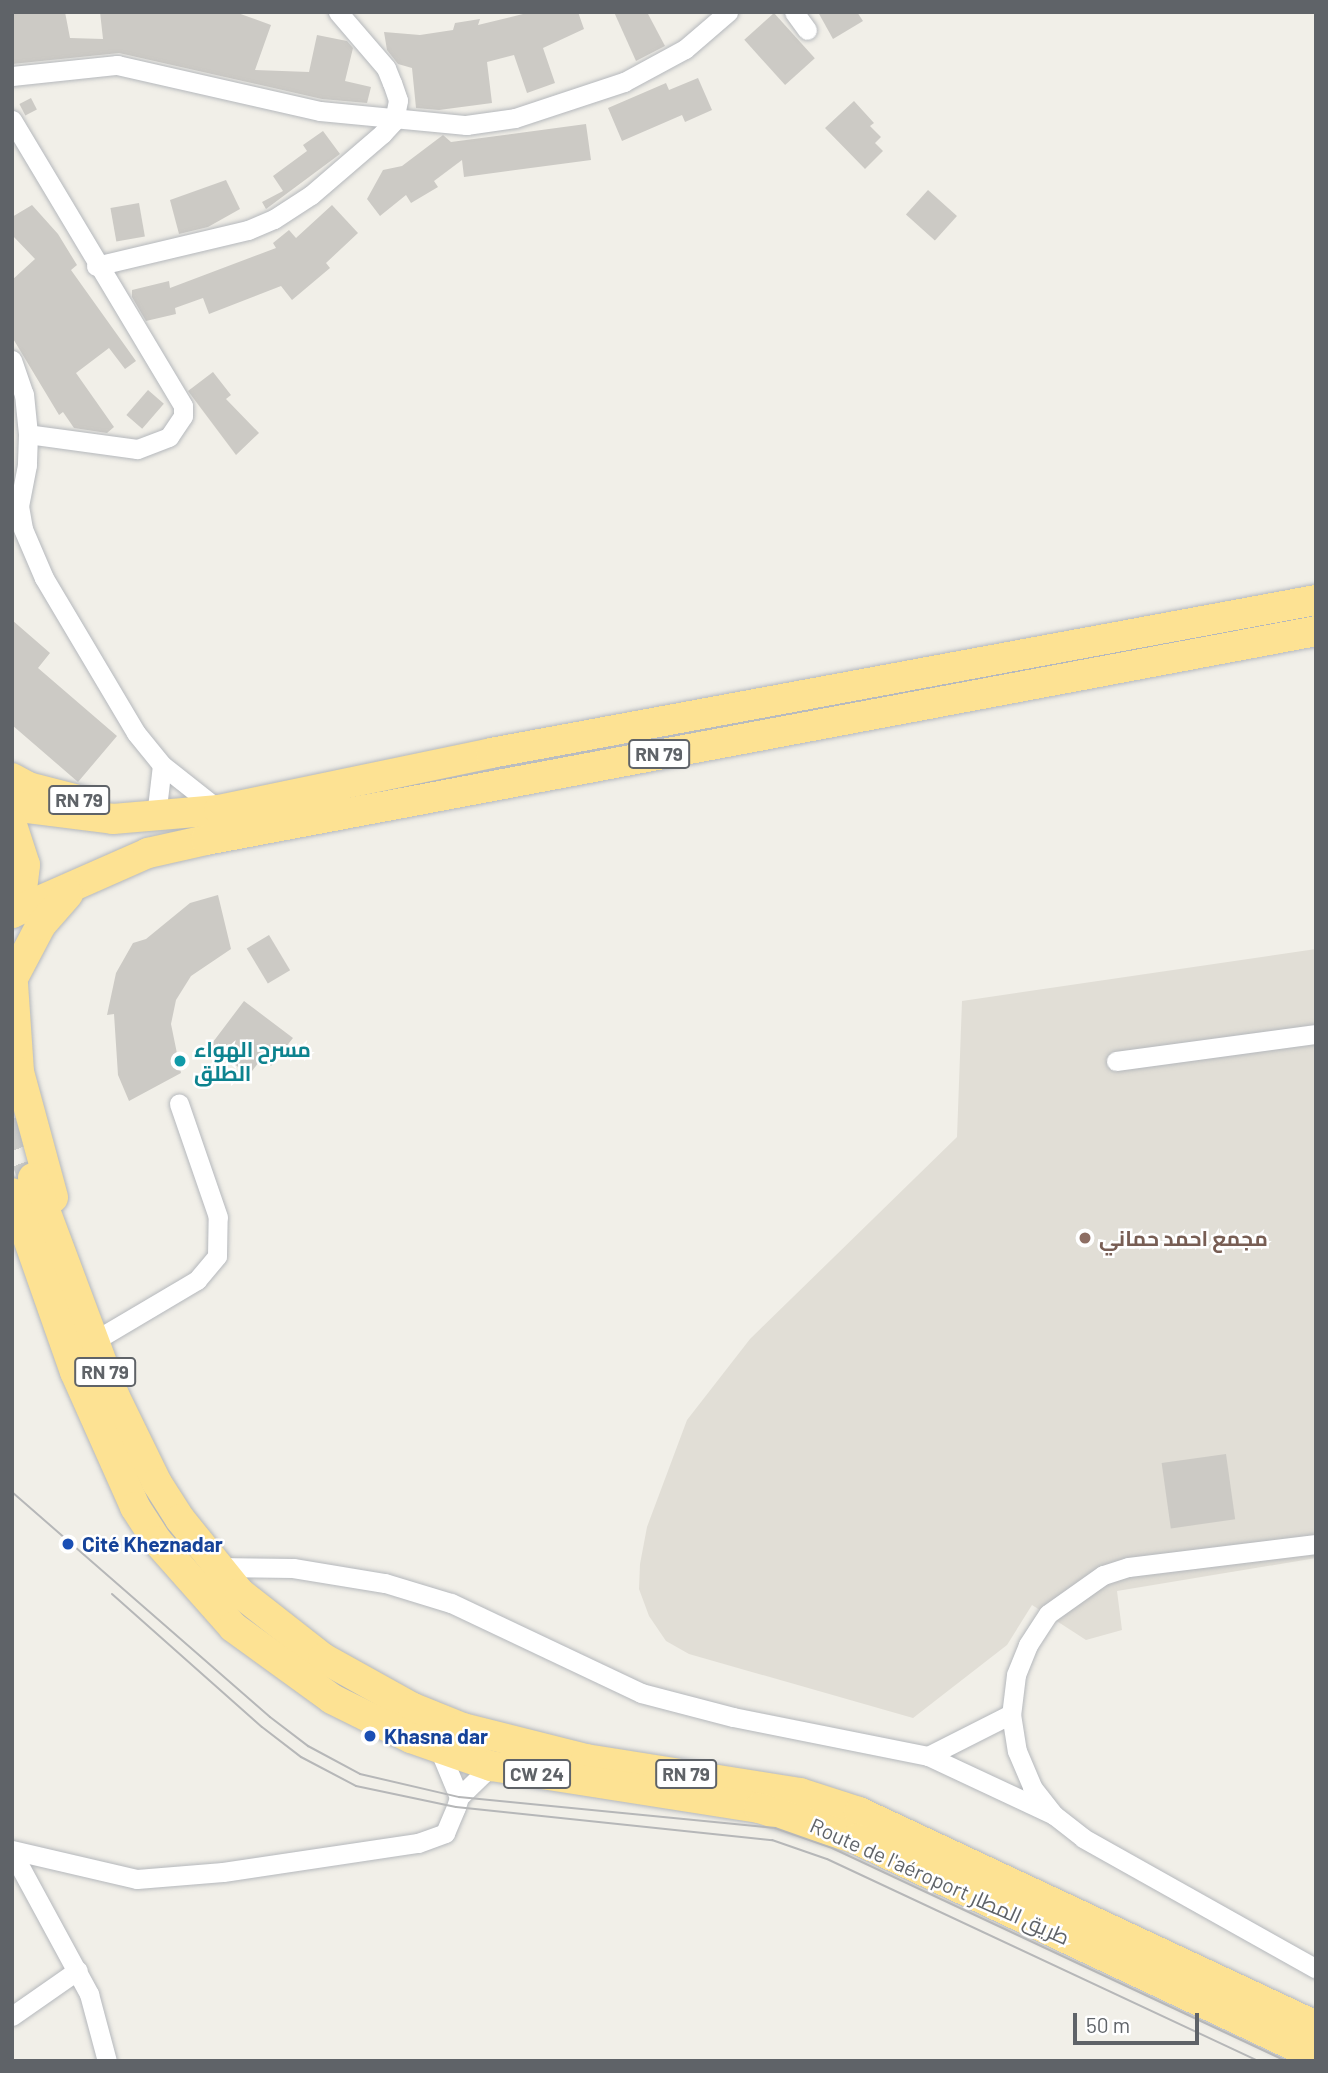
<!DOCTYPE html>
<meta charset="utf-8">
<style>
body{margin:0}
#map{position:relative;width:1328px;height:2073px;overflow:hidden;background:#f1efe8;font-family:Barlow,Cairo,sans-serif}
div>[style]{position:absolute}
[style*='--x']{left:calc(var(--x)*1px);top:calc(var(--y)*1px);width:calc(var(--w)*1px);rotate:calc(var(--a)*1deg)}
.education>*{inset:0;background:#e1ded6}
.building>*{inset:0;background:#cccac5;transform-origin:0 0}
.highway-tunnel>*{height:30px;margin-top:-15px;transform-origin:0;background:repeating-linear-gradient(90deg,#ccccc8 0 30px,transparent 0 45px)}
.roads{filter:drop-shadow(0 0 2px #b5b8bc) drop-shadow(0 0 2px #b5b8bc)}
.minor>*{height:19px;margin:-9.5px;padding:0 9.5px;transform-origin:9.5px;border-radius:9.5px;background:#fff}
.highway>*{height:30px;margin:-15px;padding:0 15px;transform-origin:15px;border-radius:15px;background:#fde293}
.tram>*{height:2px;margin:-1px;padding:0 1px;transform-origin:1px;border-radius:1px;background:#b6b7b8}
.dots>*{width:19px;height:19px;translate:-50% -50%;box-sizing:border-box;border:4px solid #fff;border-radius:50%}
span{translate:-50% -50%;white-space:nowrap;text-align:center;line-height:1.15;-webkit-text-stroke:5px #fff;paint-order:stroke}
.shield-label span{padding:2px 5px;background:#fff;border:2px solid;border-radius:5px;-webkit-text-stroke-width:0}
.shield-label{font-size:19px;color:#5f6368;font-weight:700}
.culture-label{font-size:21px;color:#0d838f;font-weight:700}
.left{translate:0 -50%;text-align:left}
.education-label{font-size:21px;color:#785e54;font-weight:700}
.transit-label{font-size:21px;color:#164399;font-weight:700}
.street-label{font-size:21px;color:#5f6368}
.frame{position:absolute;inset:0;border:14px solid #5f6368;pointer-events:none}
.scale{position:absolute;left:1073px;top:2013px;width:126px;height:32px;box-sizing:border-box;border:4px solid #5f6368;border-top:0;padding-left:9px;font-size:21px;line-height:24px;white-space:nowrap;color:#5f6368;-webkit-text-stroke:5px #fff;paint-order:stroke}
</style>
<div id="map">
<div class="education">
<div style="clip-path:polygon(1316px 949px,1316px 1558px,1117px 1591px,1122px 1630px,1086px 1640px,1032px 1605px,1007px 1645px,913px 1718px,689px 1654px,666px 1641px,649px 1616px,639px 1589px,640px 1564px,647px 1527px,687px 1420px,750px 1339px,957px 1137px,962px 1001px)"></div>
</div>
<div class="building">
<div style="clip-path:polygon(12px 12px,65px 12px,70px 38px,103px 39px,100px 12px,235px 12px,271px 25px,255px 70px,309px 72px,317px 35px,347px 41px,353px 48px,345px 81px,371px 87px,367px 103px,322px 99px,119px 53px,12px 64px)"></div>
<div style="clip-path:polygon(531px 12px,578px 12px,584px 29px,543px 48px,555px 83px,527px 93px,514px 55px,487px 62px,492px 103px,439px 110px,416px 108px,412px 68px,398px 64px,387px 50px,384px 32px,420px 35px,453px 30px,455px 23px,480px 19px,478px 25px)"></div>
<div style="clip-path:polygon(614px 12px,647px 12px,665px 46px,636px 61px)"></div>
<div style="clip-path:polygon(818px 12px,857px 12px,863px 21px,833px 39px)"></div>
<div style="left:774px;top:13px;width:61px;height:40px;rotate:48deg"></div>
<div style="clip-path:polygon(698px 78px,712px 110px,685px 122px,682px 115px,622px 141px,608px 108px,666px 83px,669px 90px)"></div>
<div style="left:31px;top:98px;width:13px;height:13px;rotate:63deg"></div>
<div style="clip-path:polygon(854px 101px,874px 123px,870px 126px,881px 137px,875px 143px,883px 151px,865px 169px,825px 128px)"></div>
<div style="clip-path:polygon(586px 124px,591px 160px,464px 177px,462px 160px,434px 181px,438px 187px,411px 203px,406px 195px,380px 216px,367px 199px,383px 170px,402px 166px,443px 135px,451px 142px)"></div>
<div style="clip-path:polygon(323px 131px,340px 154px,266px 209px,262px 202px,283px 191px,273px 176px,307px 151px,303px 145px)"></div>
<div style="clip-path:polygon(226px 180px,240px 209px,208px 227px,179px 234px,170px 200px)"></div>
<div style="left:928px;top:190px;width:39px;height:33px;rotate:42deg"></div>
<div style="left:139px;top:203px;width:34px;height:29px;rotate:80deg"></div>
<div style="clip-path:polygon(32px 205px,58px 234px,77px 265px,71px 270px,136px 361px,125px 369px,109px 348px,76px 373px,114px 427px,107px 433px,74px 428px,63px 412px,59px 415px,12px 337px,12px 280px,35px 259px,13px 236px,12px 217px)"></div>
<div style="clip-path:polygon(332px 205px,358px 233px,326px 263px,330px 268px,292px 300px,281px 286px,209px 314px,203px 298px,175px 308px,176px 314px,146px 321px,132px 297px,132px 290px,169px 281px,170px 288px,276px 248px,273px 243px,289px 230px,296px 238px)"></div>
<div style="clip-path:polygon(213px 372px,231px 395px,226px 399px,259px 433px,236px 455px,188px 391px)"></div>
<div style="left:148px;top:390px;width:21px;height:33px;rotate:41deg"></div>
<div style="clip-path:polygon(12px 620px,50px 653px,38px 668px,117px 736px,78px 782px,12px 725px)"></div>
<div style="clip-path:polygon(218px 895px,231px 949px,191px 976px,176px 1000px,171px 1024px,181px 1073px,129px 1101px,118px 1075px,114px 1014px,107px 1015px,116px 973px,133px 943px,146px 939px,190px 903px)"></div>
<div style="left:269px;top:935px;width:41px;height:26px;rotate:59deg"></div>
<div style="clip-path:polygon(244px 1001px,293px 1038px,271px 1066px,262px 1058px,249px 1075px,210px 1046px)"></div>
<div style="left:1226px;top:1454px;width:66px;height:65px;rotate:82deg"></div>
</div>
<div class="highway-tunnel">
<div style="--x:12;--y:1119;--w:63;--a:70.4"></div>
</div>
<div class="roads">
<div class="minor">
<div style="--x:794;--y:12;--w:22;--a:54"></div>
<div style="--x:12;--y:76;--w:106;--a:-6"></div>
<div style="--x:117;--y:65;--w:208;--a:12.8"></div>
<div style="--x:320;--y:111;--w:147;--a:5.5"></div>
<div style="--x:466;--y:125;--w:49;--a:-8.1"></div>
<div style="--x:515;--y:118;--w:115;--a:-18.3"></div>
<div style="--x:624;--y:82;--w:69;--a:-28.4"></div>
<div style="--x:685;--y:49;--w:57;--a:-40.7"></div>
<div style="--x:12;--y:120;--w:333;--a:59.1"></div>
<div style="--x:183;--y:406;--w:10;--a:90"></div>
<div style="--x:183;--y:416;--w:25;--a:124"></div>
<div style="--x:169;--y:437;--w:34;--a:159"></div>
<div style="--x:137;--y:449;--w:110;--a:-172.2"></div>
<div style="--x:96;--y:266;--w:156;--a:-13.3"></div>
<div style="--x:248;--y:230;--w:28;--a:-23"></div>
<div style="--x:274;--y:219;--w:44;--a:-33"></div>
<div style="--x:311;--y:195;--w:94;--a:-40.7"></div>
<div style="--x:382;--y:134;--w:18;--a:-47"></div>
<div style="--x:394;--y:121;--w:21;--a:-79"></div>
<div style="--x:398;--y:100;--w:18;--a:-109"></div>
<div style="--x:392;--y:83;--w:16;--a:-112"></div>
<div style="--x:386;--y:68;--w:74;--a:-130.6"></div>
<div style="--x:12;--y:360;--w:36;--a:71"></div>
<div style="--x:24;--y:394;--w:40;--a:84.3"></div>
<div style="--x:28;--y:434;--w:31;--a:92"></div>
<div style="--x:27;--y:465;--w:42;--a:101"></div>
<div style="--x:19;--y:506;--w:10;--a:127"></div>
<div style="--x:19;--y:506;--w:23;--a:80"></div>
<div style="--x:23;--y:529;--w:53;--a:66.8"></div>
<div style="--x:44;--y:578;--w:180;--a:59.3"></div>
<div style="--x:136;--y:733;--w:41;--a:50.9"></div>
<div style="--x:162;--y:765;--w:73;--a:38.3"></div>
<div style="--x:156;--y:816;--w:51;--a:-83.3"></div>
<div style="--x:1116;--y:1061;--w:202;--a:-7.7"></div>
<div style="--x:94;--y:1341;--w:120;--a:-30.6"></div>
<div style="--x:197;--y:1280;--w:31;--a:-50"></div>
<div style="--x:217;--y:1256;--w:39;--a:-89"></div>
<div style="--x:218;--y:1217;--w:120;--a:-109"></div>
<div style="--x:1316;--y:1544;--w:189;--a:173"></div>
<div style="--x:1128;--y:1567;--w:26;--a:162"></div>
<div style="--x:1103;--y:1575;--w:67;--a:144.7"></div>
<div style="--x:1048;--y:1614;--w:37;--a:123"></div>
<div style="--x:1028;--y:1645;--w:32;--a:112"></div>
<div style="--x:1016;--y:1675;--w:39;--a:97"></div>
<div style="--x:1011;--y:1714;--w:37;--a:81"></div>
<div style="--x:1017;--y:1751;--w:39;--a:67"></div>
<div style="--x:1032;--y:1787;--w:36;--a:52"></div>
<div style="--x:1054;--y:1815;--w:37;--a:38"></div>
<div style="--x:1083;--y:1838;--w:267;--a:29.3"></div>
<div style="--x:216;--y:1567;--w:77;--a:0.7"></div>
<div style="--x:293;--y:1568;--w:93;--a:9.3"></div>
<div style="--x:385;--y:1583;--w:69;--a:16.9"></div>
<div style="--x:451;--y:1603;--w:210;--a:25.3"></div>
<div style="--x:641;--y:1693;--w:95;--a:14.6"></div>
<div style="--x:733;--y:1717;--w:199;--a:11.3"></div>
<div style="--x:928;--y:1756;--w:139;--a:25.1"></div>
<div style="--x:928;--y:1756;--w:93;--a:-26.8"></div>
<div style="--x:459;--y:1797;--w:45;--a:-44.1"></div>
<div style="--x:12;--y:1850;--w:128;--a:13.1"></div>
<div style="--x:137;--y:1879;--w:86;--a:-4.7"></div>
<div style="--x:223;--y:1872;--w:197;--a:-8.5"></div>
<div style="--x:418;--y:1843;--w:29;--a:-20"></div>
<div style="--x:445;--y:1833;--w:28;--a:-67"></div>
<div style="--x:456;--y:1807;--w:10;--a:-73"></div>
<div style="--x:459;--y:1797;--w:52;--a:-112.6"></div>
<div style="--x:12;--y:1852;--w:162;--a:61.5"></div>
<div style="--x:89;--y:1994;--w:69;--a:75"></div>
<div style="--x:12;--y:2016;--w:80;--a:-34.9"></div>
</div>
<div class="highway">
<div style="--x:12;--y:778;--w:18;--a:29"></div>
<div style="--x:28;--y:787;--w:64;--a:14.5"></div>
<div style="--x:12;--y:806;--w:102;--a:7.3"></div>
<div style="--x:113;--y:819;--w:106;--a:-4.9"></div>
<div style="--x:219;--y:810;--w:278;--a:-11.8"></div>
<div style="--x:491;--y:753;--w:839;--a:-10.51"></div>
<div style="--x:12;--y:825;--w:42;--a:72"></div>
<div style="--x:25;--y:865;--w:25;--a:97"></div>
<div style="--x:22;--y:890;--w:25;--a:113"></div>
<div style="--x:12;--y:913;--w:149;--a:-23.8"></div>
<div style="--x:148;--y:853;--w:59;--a:-12.6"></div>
<div style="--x:206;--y:840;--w:1130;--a:-10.66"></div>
<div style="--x:12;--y:969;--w:103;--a:86.1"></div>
<div style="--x:19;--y:1072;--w:130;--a:74.8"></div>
<div style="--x:13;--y:978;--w:60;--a:-62.2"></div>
<div style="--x:41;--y:925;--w:41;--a:-48.9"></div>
<div style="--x:33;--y:1178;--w:234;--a:69.5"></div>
<div style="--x:115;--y:1397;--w:96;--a:64"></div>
<div style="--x:157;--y:1483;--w:43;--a:57.4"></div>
<div style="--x:180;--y:1519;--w:95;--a:51"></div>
<div style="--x:240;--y:1593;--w:105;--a:38.1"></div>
<div style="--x:323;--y:1658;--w:103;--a:29.1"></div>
<div style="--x:413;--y:1708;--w:54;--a:21.8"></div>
<div style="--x:463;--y:1728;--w:127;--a:14.1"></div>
<div style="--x:586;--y:1759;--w:217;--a:9"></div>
<div style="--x:800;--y:1793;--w:62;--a:17.9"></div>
<div style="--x:859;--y:1812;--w:505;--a:25.09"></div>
<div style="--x:12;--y:1193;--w:190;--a:70.6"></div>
<div style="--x:75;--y:1372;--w:148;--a:66"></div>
<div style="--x:135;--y:1507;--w:40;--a:57.1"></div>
<div style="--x:157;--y:1541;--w:115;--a:48.5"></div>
<div style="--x:233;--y:1627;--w:122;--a:36"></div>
<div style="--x:332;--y:1699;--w:88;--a:26.3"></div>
<div style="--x:411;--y:1738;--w:85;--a:19.3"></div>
<div style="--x:491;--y:1766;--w:271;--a:8.9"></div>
<div style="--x:759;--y:1808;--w:102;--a:17.7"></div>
<div style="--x:856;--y:1839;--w:509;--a:25.26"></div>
</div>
</div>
<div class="tram">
<div style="--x:12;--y:1492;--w:342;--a:41.1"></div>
<div style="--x:270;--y:1717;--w:48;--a:37.3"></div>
<div style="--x:308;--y:1746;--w:59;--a:28.3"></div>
<div style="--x:360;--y:1774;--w:102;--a:13.1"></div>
<div style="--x:459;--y:1797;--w:318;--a:5.6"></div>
<div style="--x:775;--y:1828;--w:60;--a:19.3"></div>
<div style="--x:832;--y:1848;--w:501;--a:25.13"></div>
<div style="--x:112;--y:1594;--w:200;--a:41.6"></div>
<div style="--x:262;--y:1727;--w:49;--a:37.6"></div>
<div style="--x:301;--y:1757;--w:62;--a:27.8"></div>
<div style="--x:356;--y:1786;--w:102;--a:11.9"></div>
<div style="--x:456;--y:1807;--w:318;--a:6"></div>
<div style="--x:772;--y:1840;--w:58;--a:19.1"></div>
<div style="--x:827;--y:1859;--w:476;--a:25.1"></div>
</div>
<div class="dots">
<div style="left:180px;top:1061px;background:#0f9aa8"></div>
<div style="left:1085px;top:1238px;background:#8d6e63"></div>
<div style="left:68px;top:1544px;background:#1a4fb4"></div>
<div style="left:370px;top:1736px;background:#1a4fb4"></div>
</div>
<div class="shield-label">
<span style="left:659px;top:754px">RN 79</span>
<span style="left:79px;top:800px">RN 79</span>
<span style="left:105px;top:1372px">RN 79</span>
<span style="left:537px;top:1774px">CW 24</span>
<span style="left:686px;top:1774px">RN 79</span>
</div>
<div class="culture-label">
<span class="left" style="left:194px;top:1061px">مسرح الهواء<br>الطلق</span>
</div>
<div class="education-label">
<span class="left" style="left:1099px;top:1238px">مجمع احمد حماني</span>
</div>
<div class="transit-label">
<span class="left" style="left:82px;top:1544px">Cité Kheznadar</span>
<span class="left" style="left:384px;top:1736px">Khasna dar</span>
</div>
<div class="street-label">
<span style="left:940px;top:1881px;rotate:24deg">Route de l'aéroport طريق المطار</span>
</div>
<div class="frame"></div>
<div class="scale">50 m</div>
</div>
